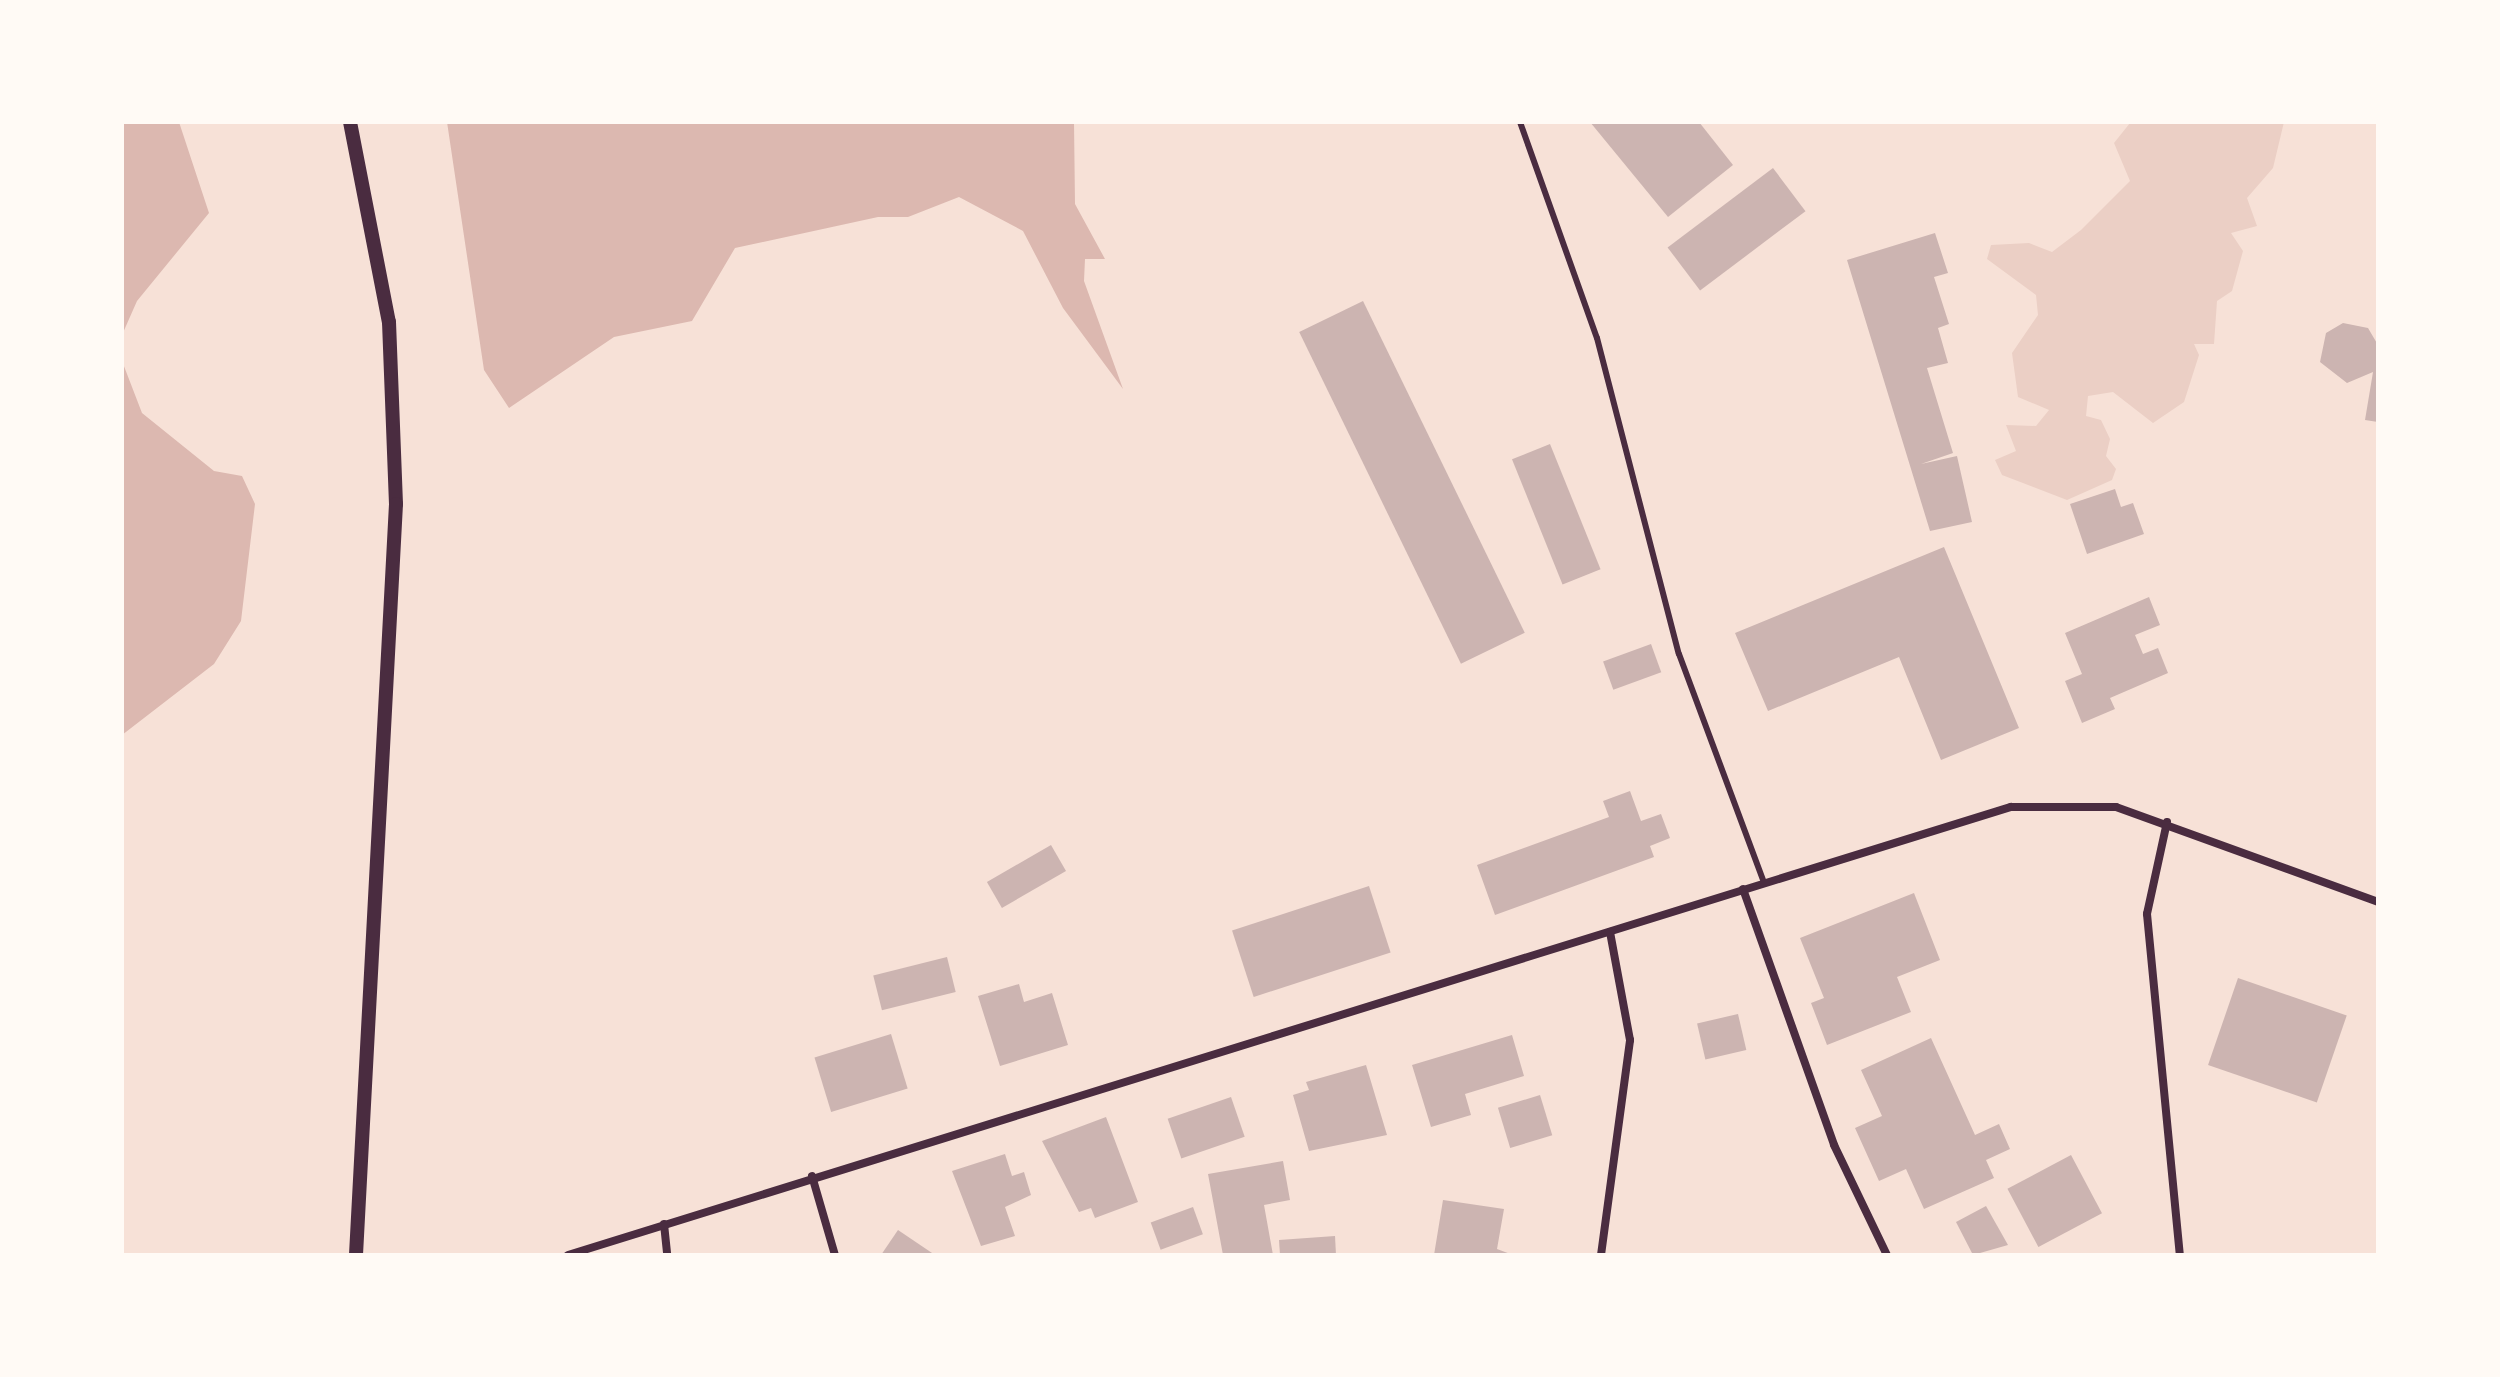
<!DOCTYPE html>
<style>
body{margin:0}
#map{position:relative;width:2500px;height:1377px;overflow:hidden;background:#f7e1d7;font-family:"Sofia Sans Condensed",sans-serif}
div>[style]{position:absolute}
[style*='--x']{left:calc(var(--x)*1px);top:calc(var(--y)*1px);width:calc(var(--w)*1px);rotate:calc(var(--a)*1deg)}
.green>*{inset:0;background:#ebcfc5}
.water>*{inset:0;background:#dcb8b0}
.building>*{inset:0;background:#ccb4b1;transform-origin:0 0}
.service>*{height:6px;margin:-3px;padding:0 3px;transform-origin:3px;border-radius:3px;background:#4a2c40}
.minor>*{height:8px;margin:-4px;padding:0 4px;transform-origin:4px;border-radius:4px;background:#4a2c40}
.tertiary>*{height:14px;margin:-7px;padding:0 7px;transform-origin:7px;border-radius:7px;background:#4a2c40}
span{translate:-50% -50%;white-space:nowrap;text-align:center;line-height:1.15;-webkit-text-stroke:7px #fffaf5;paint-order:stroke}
.frame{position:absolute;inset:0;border:124px solid #fffaf5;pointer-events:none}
</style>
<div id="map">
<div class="green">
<div style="clip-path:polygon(2284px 122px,2273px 168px,2247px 198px,2257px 226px,2231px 233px,2243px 251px,2232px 291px,2217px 301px,2214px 344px,2194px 344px,2199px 355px,2184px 402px,2153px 423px,2113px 392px,2088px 396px,2086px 416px,2101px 420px,2110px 439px,2106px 456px,2116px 469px,2112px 480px,2067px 500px,2002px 475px,1995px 460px,2016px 451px,2006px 425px,2036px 426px,2049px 410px,2018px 397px,2012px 353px,2038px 315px,2036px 295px,1987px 259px,1991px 245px,2029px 243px,2052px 252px,2081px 230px,2130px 181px,2114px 143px,2130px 123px)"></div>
</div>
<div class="water">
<div style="clip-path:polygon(122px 122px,179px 122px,209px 213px,137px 301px,122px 335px)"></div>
<div style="clip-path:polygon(447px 122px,1074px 122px,1075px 204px,1105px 259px,1085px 259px,1084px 281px,1123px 389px,1063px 308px,1023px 231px,959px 197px,908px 217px,878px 217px,735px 248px,692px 321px,614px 337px,509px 408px,484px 370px)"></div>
<div style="clip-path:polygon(122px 361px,142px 413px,214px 471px,242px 476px,255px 504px,241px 621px,214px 664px,122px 735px)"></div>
</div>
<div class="building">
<div style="clip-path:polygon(1590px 122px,1699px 122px,1733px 165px,1668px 217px)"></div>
<div style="left:1773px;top:168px;width:54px;height:132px;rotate:53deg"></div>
<div style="clip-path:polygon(1935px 233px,1948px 273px,1934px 277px,1949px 324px,1938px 328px,1948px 363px,1927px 368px,1953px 453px,1921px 464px,1957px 456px,1972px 522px,1930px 531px,1847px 260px)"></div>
<div style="left:1363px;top:301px;width:369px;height:71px;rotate:64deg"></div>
<div style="clip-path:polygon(2343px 323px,2368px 328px,2378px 345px,2378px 422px,2365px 420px,2373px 372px,2347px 383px,2320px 362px,2326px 333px)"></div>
<div style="left:1550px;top:444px;width:135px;height:41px;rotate:68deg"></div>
<div style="clip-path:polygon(2115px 489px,2121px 507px,2133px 503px,2144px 534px,2087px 554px,2070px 504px)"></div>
<div style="clip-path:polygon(1944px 547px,2019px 728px,1941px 760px,1899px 657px,1768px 711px,1735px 633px)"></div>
<div style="clip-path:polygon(2149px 597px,2160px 625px,2135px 635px,2143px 654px,2158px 648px,2168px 673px,2110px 698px,2115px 709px,2082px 723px,2065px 681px,2082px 674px,2065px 633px)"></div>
<div style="left:1651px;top:644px;width:30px;height:51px;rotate:70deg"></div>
<div style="clip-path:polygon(1630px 791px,1641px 821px,1661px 814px,1670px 838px,1650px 846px,1654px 857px,1495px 915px,1477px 865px,1609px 817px,1603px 801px)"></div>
<div style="left:1051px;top:845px;width:30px;height:74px;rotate:60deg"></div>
<div style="left:1369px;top:886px;width:70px;height:144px;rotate:72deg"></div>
<div style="clip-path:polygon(1914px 893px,1940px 960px,1897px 977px,1911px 1012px,1827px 1045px,1811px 1003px,1824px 998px,1800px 938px)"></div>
<div style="left:947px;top:957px;width:36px;height:76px;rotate:76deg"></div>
<div style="left:2238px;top:978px;width:115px;height:92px;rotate:19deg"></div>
<div style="clip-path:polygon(1019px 984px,1024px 1002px,1052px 993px,1068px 1045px,1000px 1066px,978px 996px)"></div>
<div style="left:1738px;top:1014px;width:37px;height:42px;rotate:77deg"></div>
<div style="left:891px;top:1034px;width:57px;height:80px;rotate:73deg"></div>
<div style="clip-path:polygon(1512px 1035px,1524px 1076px,1465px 1094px,1471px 1115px,1431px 1127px,1412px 1065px)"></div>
<div style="clip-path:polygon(1931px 1038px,1975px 1135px,1999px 1124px,2010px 1149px,1986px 1160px,1994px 1178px,1924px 1209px,1906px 1169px,1879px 1181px,1855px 1128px,1882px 1116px,1861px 1070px)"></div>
<div style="clip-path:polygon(1366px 1065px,1387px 1135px,1309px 1151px,1293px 1095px,1309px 1090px,1306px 1082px)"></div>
<div style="left:1540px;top:1095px;width:42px;height:44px;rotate:73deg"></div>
<div style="left:1231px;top:1097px;width:42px;height:67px;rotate:71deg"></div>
<div style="clip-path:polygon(1106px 1117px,1138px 1202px,1095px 1218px,1091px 1208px,1079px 1212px,1042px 1141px)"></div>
<div style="clip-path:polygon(1005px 1154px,1012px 1176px,1024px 1172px,1031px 1195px,1005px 1207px,1015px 1236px,981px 1246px,952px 1171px)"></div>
<div style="left:2071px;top:1155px;width:66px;height:72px;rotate:62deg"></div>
<div style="clip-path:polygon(1283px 1161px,1290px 1200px,1264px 1205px,1273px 1255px,1223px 1255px,1208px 1174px)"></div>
<div style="clip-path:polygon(1443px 1200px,1504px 1209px,1497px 1249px,1513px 1255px,1434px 1255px)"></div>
<div style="clip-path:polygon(1986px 1206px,2008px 1245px,1973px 1255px,1956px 1222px)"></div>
<div style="left:1193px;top:1207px;width:29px;height:45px;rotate:70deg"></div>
<div style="clip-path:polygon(898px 1230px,935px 1255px,881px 1255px)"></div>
<div style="clip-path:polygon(1335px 1236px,1336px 1255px,1280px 1255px,1279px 1240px)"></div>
</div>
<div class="service">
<div style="--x:1520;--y:122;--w:229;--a:70.4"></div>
<div style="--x:1597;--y:338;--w:326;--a:75.5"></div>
<div style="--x:1679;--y:654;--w:243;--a:69.6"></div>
</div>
<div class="minor">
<div style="--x:2167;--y:822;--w:94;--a:102.3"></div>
<div style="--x:2147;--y:914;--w:343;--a:84.5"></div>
<div style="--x:1743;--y:889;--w:272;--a:70.4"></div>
<div style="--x:1834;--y:1145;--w:122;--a:64.3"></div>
<div style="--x:812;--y:1176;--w:82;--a:73.8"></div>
<div style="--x:664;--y:1224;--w:31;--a:84"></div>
<div style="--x:568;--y:1255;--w:1511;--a:-17.25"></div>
<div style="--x:2011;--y:807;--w:105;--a:0"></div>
<div style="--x:2116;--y:807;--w:279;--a:19.9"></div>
<div style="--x:1601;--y:1255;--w:217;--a:-82.3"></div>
<div style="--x:1630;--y:1040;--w:110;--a:-100.5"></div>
</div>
<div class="tertiary">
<div style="--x:350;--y:122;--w:204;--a:79"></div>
<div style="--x:389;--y:322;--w:182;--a:87.8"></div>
<div style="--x:396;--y:504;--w:752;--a:93.05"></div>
</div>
<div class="frame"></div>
</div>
